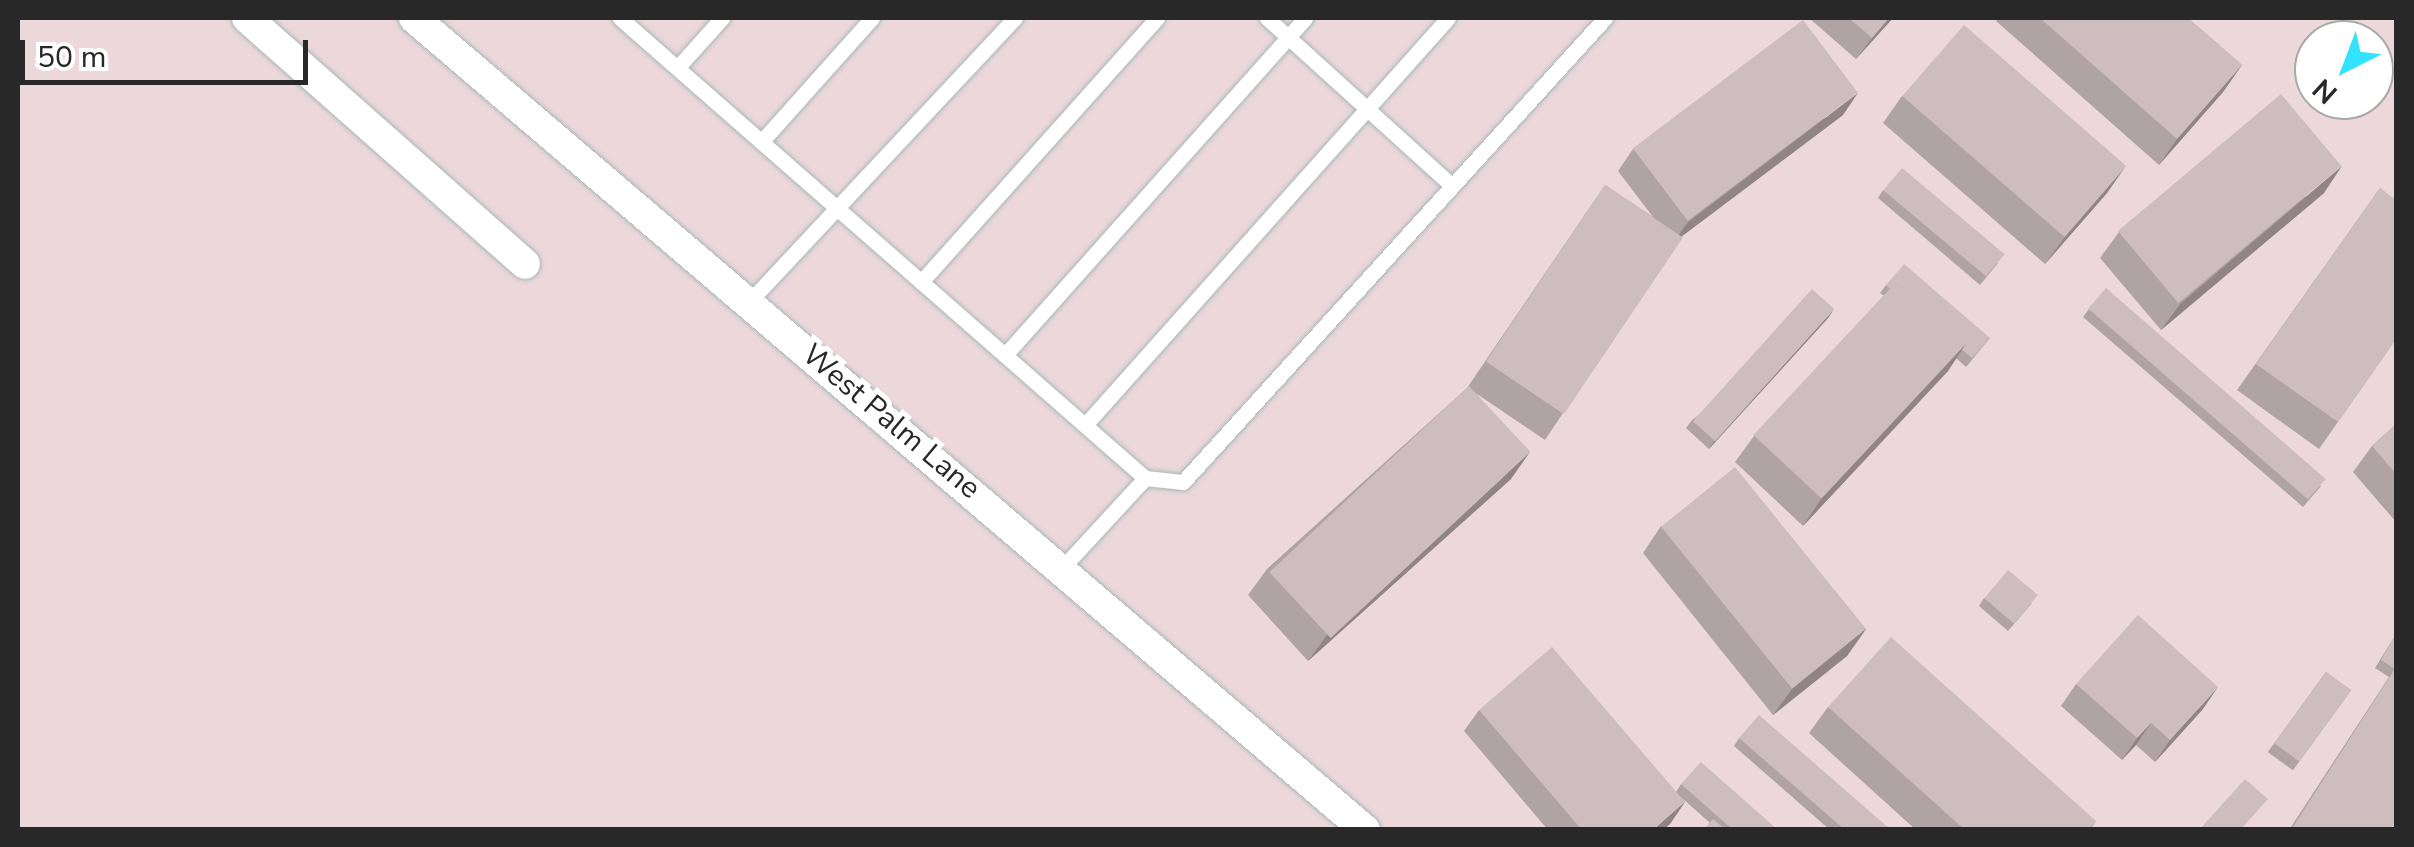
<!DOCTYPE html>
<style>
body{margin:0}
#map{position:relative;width:2414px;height:847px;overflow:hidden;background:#ecd8da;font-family:"Nunito Sans",sans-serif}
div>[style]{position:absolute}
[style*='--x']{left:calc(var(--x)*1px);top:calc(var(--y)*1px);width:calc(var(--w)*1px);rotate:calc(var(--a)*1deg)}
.roads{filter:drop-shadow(0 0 2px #a9b8b9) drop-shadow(0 0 2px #a9b8b9)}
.lane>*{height:15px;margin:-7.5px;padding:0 7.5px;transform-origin:7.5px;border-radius:7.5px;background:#fff}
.street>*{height:30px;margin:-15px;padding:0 15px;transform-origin:15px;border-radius:15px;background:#fff}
.wall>*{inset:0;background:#b0a3a3;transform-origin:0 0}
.shaded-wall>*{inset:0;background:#908485}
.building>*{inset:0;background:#cdbdbe;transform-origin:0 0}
span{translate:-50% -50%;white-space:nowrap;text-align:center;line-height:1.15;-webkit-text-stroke:10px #fff;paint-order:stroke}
.street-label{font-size:30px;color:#282828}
.frame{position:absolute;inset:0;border:20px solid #282828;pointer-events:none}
.north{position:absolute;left:2294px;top:20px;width:100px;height:100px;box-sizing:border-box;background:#fff;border:2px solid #a9a9a9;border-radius:50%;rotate:222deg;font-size:28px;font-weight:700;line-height:40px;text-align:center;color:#282828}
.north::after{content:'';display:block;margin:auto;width:35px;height:45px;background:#32e3ff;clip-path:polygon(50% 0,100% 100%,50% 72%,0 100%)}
.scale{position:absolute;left:20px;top:40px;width:288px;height:45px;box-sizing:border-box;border:5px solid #282828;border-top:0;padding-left:12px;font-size:30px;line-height:35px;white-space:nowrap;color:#282828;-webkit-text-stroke:8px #fff;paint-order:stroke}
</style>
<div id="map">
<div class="roads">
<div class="lane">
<div style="--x:620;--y:18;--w:698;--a:41.22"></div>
<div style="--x:1267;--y:18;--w:250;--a:42.2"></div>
<div style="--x:678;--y:67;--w:66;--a:-48.1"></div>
<div style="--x:762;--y:141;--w:165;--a:-48.2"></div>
<div style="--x:921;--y:282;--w:354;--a:-48.2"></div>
<div style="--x:748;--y:303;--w:391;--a:-46.9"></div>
<div style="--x:1005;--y:355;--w:451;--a:-48.3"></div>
<div style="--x:1085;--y:425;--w:545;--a:-48.27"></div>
<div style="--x:1063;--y:567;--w:121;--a:-47.3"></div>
<div style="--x:1145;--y:478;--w:38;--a:6"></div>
<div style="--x:1183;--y:482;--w:627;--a:-47.71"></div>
</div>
<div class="street">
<div style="--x:247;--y:18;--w:371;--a:41.5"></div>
<div style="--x:414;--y:18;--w:1250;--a:40.49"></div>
</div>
</div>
<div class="wall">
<div style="clip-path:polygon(1809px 18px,1893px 18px,1856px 59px)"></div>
<div style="clip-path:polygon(1998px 18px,2188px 18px,2242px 65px,2223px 92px,2159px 165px,1996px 21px)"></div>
<div style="clip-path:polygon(1902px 96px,2125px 167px,2107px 193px,2045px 264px,1883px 123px)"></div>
<div style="clip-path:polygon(1843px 115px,1682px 236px,1545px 440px,1477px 394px,1511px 479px,1308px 661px,1248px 595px,1267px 569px,1467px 388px,1605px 185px,1653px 217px,1618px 171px,1633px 149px)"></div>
<div style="clip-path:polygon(2380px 188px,2396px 339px,2319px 449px,2237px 390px)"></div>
<div style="clip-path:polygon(1883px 190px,1998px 263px,1980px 285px,1878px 198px)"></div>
<div style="clip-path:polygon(2324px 193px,2161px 330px,2100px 258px,2119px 232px)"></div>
<div style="clip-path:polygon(1886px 285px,1990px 338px,1966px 367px,1956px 358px,1948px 371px,1803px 526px,1735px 462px,1754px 436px,1884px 296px,1880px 293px)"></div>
<div style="clip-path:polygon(2089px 309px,2321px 486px,2303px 507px,2083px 317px)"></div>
<div style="clip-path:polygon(1829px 317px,1709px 449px,1686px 428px,1692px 420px)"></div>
<div style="clip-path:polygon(2396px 424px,2396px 522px,2353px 472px,2372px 446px)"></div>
<div style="clip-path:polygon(1661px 526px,1866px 629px,1847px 656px,1773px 715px,1643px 553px)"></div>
<div style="clip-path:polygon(1984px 598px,2032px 603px,2008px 631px,1979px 606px)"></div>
<div style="clip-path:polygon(2396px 634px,2396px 830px,2289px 830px,2389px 677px,2375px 668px)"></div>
<div style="left:2326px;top:672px;width:31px;height:99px;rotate:36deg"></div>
<div style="clip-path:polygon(2076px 684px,2203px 709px,2155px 762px,2136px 745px,2122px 760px,2061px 706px)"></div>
<div style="clip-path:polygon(1828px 707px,2096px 821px,2090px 830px,1916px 830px,1809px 733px)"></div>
<div style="clip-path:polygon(1479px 710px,1676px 792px,1681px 784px,1778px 830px,1704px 830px,1710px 823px,1682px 798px,1685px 802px,1670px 824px,1663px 830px,1548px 830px,1464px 731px)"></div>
<div style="clip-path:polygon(1739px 738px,1891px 830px,1830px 830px,1734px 746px)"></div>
</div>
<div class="shaded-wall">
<div style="clip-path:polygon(1889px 18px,1893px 18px,1856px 59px,1872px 38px)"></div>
<div style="clip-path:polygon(2242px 65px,2223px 92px,2159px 165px,2177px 139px)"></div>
<div style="clip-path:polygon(1858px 93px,1843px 115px,1673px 243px,1688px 222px)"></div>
<div style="clip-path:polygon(2342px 166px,2324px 193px,2161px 330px,2180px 304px)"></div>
<div style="clip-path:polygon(2125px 167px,2107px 193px,2045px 264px,2064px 238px)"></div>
<div style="clip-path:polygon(1834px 309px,1829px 317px,1709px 449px,1715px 440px)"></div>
<div style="clip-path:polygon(1966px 344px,1948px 371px,1803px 526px,1821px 499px)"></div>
<div style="clip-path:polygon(1530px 452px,1511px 479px,1308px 661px,1327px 635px)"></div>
<div style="clip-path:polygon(1866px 629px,1847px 656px,1773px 715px,1792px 689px)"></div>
<div style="clip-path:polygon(2218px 687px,2203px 709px,2155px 762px,2170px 740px)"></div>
<div style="clip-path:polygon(2151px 723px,2136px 745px,2122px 760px,2137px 738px)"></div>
<div style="clip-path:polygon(1685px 802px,1670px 824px,1663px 830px,1653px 830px)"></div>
</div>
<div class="building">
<div style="clip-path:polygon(1849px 18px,1889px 18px,1872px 38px)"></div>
<div style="clip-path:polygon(2040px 18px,2188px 18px,2242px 65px,2177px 139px)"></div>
<div style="left:1803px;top:20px;width:91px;height:213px;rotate:53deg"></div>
<div style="left:1964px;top:25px;width:215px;height:94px;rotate:41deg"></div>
<div style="left:2281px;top:94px;width:94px;height:213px;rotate:50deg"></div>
<div style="left:1902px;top:168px;width:134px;height:29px;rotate:40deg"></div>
<div style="left:1605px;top:185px;width:94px;height:213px;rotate:34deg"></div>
<div style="clip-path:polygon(2380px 188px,2396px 200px,2396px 339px,2338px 422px,2256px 364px)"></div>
<div style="clip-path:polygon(1904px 264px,1990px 338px,1972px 358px,1962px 350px,1966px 344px,1898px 280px,1891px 289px,1886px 285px)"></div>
<div style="left:1898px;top:280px;width:93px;height:212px;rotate:43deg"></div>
<div style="left:2106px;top:288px;width:291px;height:27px;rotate:41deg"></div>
<div style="left:1812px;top:289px;width:30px;height:178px;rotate:42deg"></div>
<div style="left:1469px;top:386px;width:90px;height:273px;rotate:47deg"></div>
<div style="clip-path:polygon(2396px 424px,2396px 474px,2372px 446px)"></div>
<div style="left:1735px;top:467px;width:208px;height:95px;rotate:51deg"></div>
<div style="left:2008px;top:570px;width:39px;height:37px;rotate:40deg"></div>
<div style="clip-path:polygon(2138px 615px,2218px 687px,2170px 740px,2151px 723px,2137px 738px,2076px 684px)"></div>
<div style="clip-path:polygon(2396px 634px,2396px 667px,2395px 669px,2381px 660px)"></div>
<div style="clip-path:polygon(1891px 637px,2096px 821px,2088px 830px,1965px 830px,1828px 707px)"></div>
<div style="clip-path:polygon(1552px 647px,1685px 802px,1653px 830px,1582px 830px,1479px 710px)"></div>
<div style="clip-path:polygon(2396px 667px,2396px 830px,2291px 830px)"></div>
<div style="left:2326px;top:672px;width:31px;height:88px;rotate:36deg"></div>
<div style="clip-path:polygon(1759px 715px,1891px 830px,1845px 830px,1739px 738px)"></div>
<div style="clip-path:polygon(1701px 762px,1778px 830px,1733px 830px,1681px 784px)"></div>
<div style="clip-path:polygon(2245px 779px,2268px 799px,2240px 830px,2199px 830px)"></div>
<div style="clip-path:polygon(1713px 819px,1726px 830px,1704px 830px)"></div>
</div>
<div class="street-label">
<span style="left:891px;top:422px;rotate:40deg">West Palm Lane</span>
</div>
<div class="frame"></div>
<div class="north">N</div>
<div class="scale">50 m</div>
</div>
